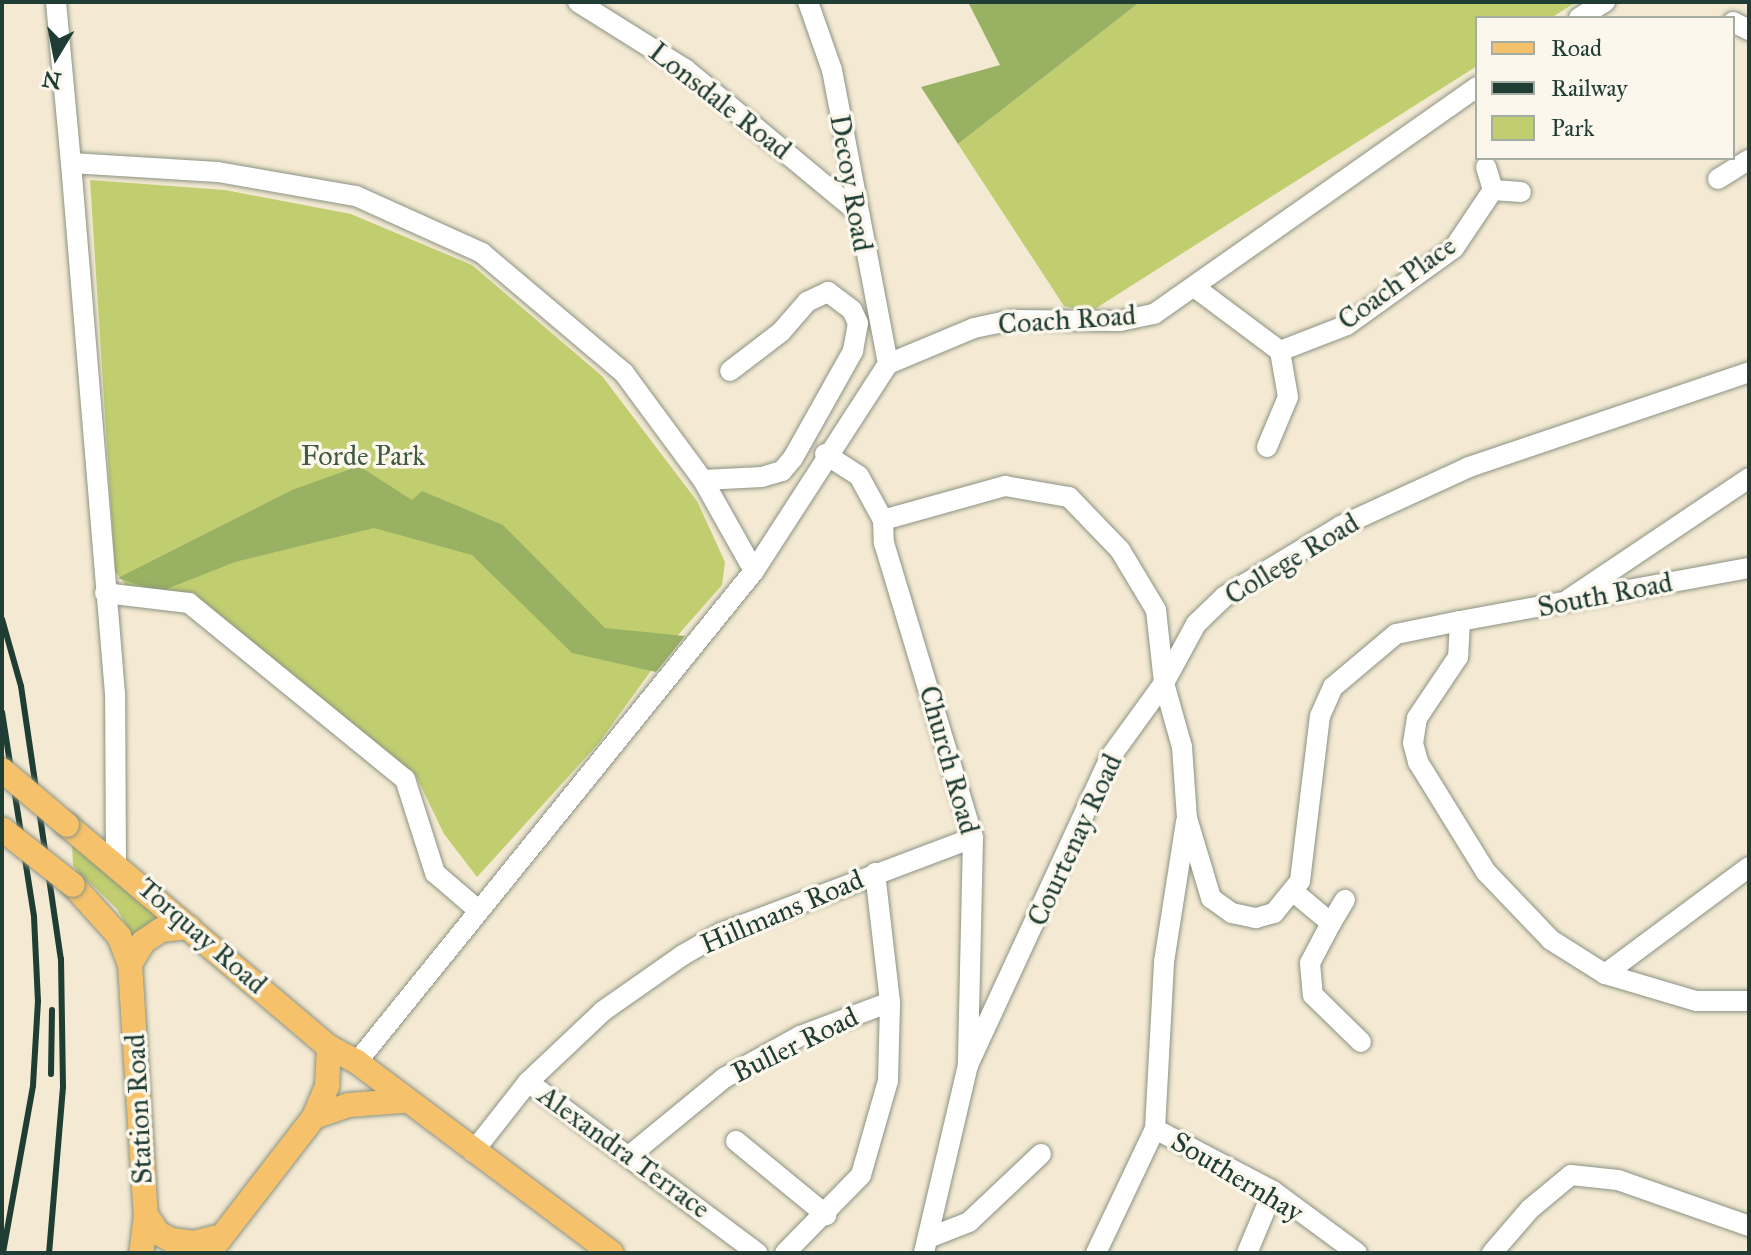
<!DOCTYPE html>
<style>
body{margin:0}
#map{position:relative;width:1751px;height:1255px;overflow:hidden;background:#f4e9d2;font-family:"IM FELL Great Primer",serif}
div>[style]{position:absolute}
[style*='--x']{left:calc(var(--x)*1px);top:calc(var(--y)*1px);width:calc(var(--w)*1px);rotate:calc(var(--a)*1deg)}
.green>*{inset:0;background:#c0ce70}
.forest>*{inset:0;background:#98b162}
.roads{filter:drop-shadow(0 0 2px #8a9383) drop-shadow(0 0 2px #8a9383)}
.minor>*{height:20px;margin:-10px;padding:0 10px;transform-origin:10px;border-radius:10px;background:#fff}
.major>*{height:24px;margin:-12px;padding:0 12px;transform-origin:12px;border-radius:12px;background:#f5c16b}
.rail>*{height:6px;margin:-3px;padding:0 3px;transform-origin:3px;border-radius:3px;background:#1f3d34}
.bridges{filter:drop-shadow(0 0 2px #8a9383) drop-shadow(0 0 2px #8a9383)}
.major-bridge>*{height:24px;margin:-12px;padding:0 12px;transform-origin:12px;border-radius:12px;background:#f5c16b}
span{translate:-50% -50%;white-space:nowrap;text-align:center;line-height:1.15;-webkit-text-stroke:7px #fbf7ec;paint-order:stroke}
.street-label{font-size:28px;color:#1f3d34}
.park-label{font-size:28px;color:#3f5a40}
.frame{position:absolute;inset:0;border:4px solid #1f3d34;pointer-events:none}
.legend{position:absolute;left:1475px;top:16px;width:260px;height:144px;box-sizing:border-box;background:#fbf7ec;border:2px solid #a3ada2;margin:0;padding:10px 14px;list-style:none;font-size:24px;color:#1f3d34}
.legend li{display:flex;align-items:center;gap:16px;height:40px}
.legend b{width:40px;border:2px solid #a3ada2}
.north{position:absolute;left:16px;top:16px;width:80px;height:80px;-webkit-text-stroke:6px #fbf7ec;paint-order:stroke;rotate:190deg;font-size:22px;font-weight:700;line-height:32px;text-align:center;color:#1f3d34}
.north::after{content:'';display:block;margin:auto;width:28px;height:36px;background:#1f3d34;clip-path:polygon(50% 0,100% 100%,50% 72%,0 100%)}
</style>
<div id="map">
<div class="green">
<div style="clip-path:polygon(1140px 2px,1576px 2px,1551px 18px,1477px 18px,1477px 66px,1090px 312px,1064px 306px,958px 144px)"></div>
<div style="clip-path:polygon(90px 180px,225px 190px,351px 214px,472px 265px,602px 376px,697px 501px,725px 562px,722px 585px,671px 643px,598px 744px,477px 877px,444px 834px,416px 776px,207px 609px,128px 588px,115px 571px)"></div>
<div style="clip-path:polygon(72px 841px,168px 921px,135px 941px,117px 909px,73px 866px)"></div>
</div>
<div class="forest">
<div style="clip-path:polygon(968px 2px,1140px 2px,958px 144px,921px 87px,1000px 65px)"></div>
<div style="clip-path:polygon(359px 466px,412px 500px,422px 491px,503px 525px,605px 628px,685px 636px,656px 672px,572px 653px,472px 555px,374px 528px,235px 562px,159px 592px,118px 578px,292px 490px)"></div>
</div>
<div class="roads">
<div class="minor">
<div style="--x:56;--y:2;--w:162;--a:84.7"></div>
<div style="--x:578;--y:2;--w:126;--a:32.1"></div>
<div style="--x:685;--y:69;--w:221;--a:39.7"></div>
<div style="--x:808;--y:2;--w:72;--a:70.6"></div>
<div style="--x:832;--y:70;--w:299;--a:79.2"></div>
<div style="--x:1579;--y:18;--w:31;--a:-32"></div>
<div style="--x:1733;--y:22;--w:18;--a:27"></div>
<div style="--x:1486;--y:167;--w:24;--a:73"></div>
<div style="--x:1718;--y:179;--w:36;--a:-32"></div>
<div style="--x:1197;--y:289;--w:104;--a:36.8"></div>
<div style="--x:1280;--y:351;--w:72;--a:-21.2"></div>
<div style="--x:1347;--y:325;--w:132;--a:-35.7"></div>
<div style="--x:1454;--y:248;--w:70;--a:-56.1"></div>
<div style="--x:1493;--y:190;--w:28;--a:4"></div>
<div style="--x:1267;--y:447;--w:54;--a:-67.2"></div>
<div style="--x:1288;--y:397;--w:47;--a:-99.9"></div>
<div style="--x:825;--y:454;--w:40;--a:32.9"></div>
<div style="--x:859;--y:476;--w:50;--a:61.4"></div>
<div style="--x:883;--y:520;--w:23;--a:88"></div>
<div style="--x:884;--y:543;--w:308;--a:73.2"></div>
<div style="--x:973;--y:838;--w:227;--a:91.3"></div>
<div style="--x:968;--y:1065;--w:193;--a:103.2"></div>
<div style="--x:703;--y:480;--w:59;--a:-2.9"></div>
<div style="--x:762;--y:477;--w:21;--a:-17"></div>
<div style="--x:782;--y:471;--w:17;--a:-50"></div>
<div style="--x:793;--y:458;--w:123;--a:-60.7"></div>
<div style="--x:853;--y:351;--w:28;--a:-80"></div>
<div style="--x:858;--y:323;--w:14;--a:-115"></div>
<div style="--x:852;--y:310;--w:30;--a:-143"></div>
<div style="--x:828;--y:292;--w:23;--a:155"></div>
<div style="--x:807;--y:302;--w:40;--a:131"></div>
<div style="--x:781;--y:332;--w:64;--a:142.6"></div>
<div style="--x:883;--y:520;--w:127;--a:-15.6"></div>
<div style="--x:1005;--y:486;--w:65;--a:9.8"></div>
<div style="--x:1069;--y:497;--w:74;--a:46.1"></div>
<div style="--x:1120;--y:550;--w:70;--a:59"></div>
<div style="--x:1156;--y:610;--w:73;--a:83.7"></div>
<div style="--x:1164;--y:683;--w:66;--a:74.3"></div>
<div style="--x:1182;--y:747;--w:71;--a:86"></div>
<div style="--x:1187;--y:818;--w:84;--a:73.3"></div>
<div style="--x:1211;--y:898;--w:26;--a:36"></div>
<div style="--x:1232;--y:913;--w:25;--a:12"></div>
<div style="--x:1256;--y:918;--w:19;--a:-16"></div>
<div style="--x:1274;--y:913;--w:41;--a:-50.9"></div>
<div style="--x:1300;--y:881;--w:166;--a:-83.1"></div>
<div style="--x:1320;--y:716;--w:32;--a:-66"></div>
<div style="--x:1333;--y:687;--w:82;--a:-40.1"></div>
<div style="--x:1396;--y:634;--w:65;--a:-11.5"></div>
<div style="--x:1460;--y:621;--w:36;--a:93"></div>
<div style="--x:1458;--y:657;--w:73;--a:123.9"></div>
<div style="--x:1417;--y:718;--w:25;--a:99"></div>
<div style="--x:1413;--y:743;--w:20;--a:75"></div>
<div style="--x:1418;--y:762;--w:129;--a:58.3"></div>
<div style="--x:1486;--y:872;--w:94;--a:46.3"></div>
<div style="--x:1551;--y:940;--w:64;--a:32.2"></div>
<div style="--x:1605;--y:974;--w:95;--a:16.5"></div>
<div style="--x:1696;--y:1001;--w:53;--a:0"></div>
<div style="--x:105;--y:593;--w:85;--a:6.8"></div>
<div style="--x:189;--y:603;--w:279;--a:39.2"></div>
<div style="--x:405;--y:779;--w:99;--a:72.3"></div>
<div style="--x:435;--y:873;--w:55;--a:40.6"></div>
<div style="--x:1569;--y:599;--w:217;--a:-33.9"></div>
<div style="--x:1460;--y:621;--w:294;--a:-10.4"></div>
<div style="--x:116;--y:863;--w:169;--a:-90.3"></div>
<div style="--x:115;--y:694;--w:533;--a:-94.74"></div>
<div style="--x:71;--y:163;--w:147;--a:3.5"></div>
<div style="--x:218;--y:172;--w:140;--a:9.9"></div>
<div style="--x:356;--y:196;--w:138;--a:24.3"></div>
<div style="--x:482;--y:253;--w:186;--a:40.2"></div>
<div style="--x:624;--y:373;--w:133;--a:53.6"></div>
<div style="--x:703;--y:480;--w:104;--a:60.7"></div>
<div style="--x:1295;--y:893;--w:47;--a:39.8"></div>
<div style="--x:1331;--y:923;--w:27;--a:-59"></div>
<div style="--x:1331;--y:923;--w:45;--a:117.7"></div>
<div style="--x:1310;--y:963;--w:32;--a:85"></div>
<div style="--x:1313;--y:995;--w:67;--a:44.4"></div>
<div style="--x:1605;--y:974;--w:179;--a:-36.6"></div>
<div style="--x:357;--y:1062;--w:631;--a:-51.04"></div>
<div style="--x:754;--y:571;--w:247;--a:-57.1"></div>
<div style="--x:888;--y:364;--w:93;--a:-22.7"></div>
<div style="--x:974;--y:328;--w:38;--a:-12"></div>
<div style="--x:1011;--y:320;--w:109;--a:0.5"></div>
<div style="--x:1120;--y:321;--w:35;--a:-12"></div>
<div style="--x:1154;--y:314;--w:395;--a:-35.1"></div>
<div style="--x:968;--y:1065;--w:340;--a:-65.2"></div>
<div style="--x:1111;--y:756;--w:90;--a:-54"></div>
<div style="--x:1164;--y:683;--w:67;--a:-61.5"></div>
<div style="--x:1196;--y:624;--w:40;--a:-44"></div>
<div style="--x:1225;--y:596;--w:135;--a:-31.1"></div>
<div style="--x:1341;--y:526;--w:141;--a:-24.7"></div>
<div style="--x:1469;--y:467;--w:296;--a:-18.7"></div>
<div style="--x:528;--y:1082;--w:286;--a:36.7"></div>
<div style="--x:1155;--y:1129;--w:133;--a:27.7"></div>
<div style="--x:1273;--y:1191;--w:104;--a:36.4"></div>
<div style="--x:736;--y:1141;--w:117;--a:39.4"></div>
<div style="--x:473;--y:1152;--w:89;--a:-51.8"></div>
<div style="--x:528;--y:1082;--w:103;--a:-43.4"></div>
<div style="--x:603;--y:1011;--w:98;--a:-35"></div>
<div style="--x:683;--y:955;--w:44;--a:-30.1"></div>
<div style="--x:721;--y:933;--w:269;--a:-20.7"></div>
<div style="--x:629;--y:1156;--w:123;--a:-39.4"></div>
<div style="--x:724;--y:1078;--w:87;--a:-28.9"></div>
<div style="--x:800;--y:1036;--w:96;--a:-20.7"></div>
<div style="--x:931;--y:1237;--w:41;--a:-21.5"></div>
<div style="--x:969;--y:1222;--w:99;--a:-43.4"></div>
<div style="--x:785;--y:1253;--w:109;--a:-45.7"></div>
<div style="--x:861;--y:1175;--w:98;--a:-74"></div>
<div style="--x:888;--y:1081;--w:79;--a:-88.5"></div>
<div style="--x:890;--y:1002;--w:130;--a:-96.6"></div>
<div style="--x:1096;--y:1253;--w:137;--a:-64.6"></div>
<div style="--x:1155;--y:1129;--w:167;--a:-86.9"></div>
<div style="--x:1164;--y:962;--w:142;--a:-81.1"></div>
<div style="--x:1247;--y:1253;--w:67;--a:-67.2"></div>
<div style="--x:1492;--y:1253;--w:58;--a:-49.2"></div>
<div style="--x:1530;--y:1209;--w:53;--a:-39.7"></div>
<div style="--x:1571;--y:1175;--w:47;--a:6.1"></div>
<div style="--x:1618;--y:1180;--w:139;--a:19.3"></div>
</div>
<div class="major">
<div style="--x:67;--y:825;--w:343;--a:40.3"></div>
<div style="--x:329;--y:1047;--w:32;--a:28"></div>
<div style="--x:357;--y:1062;--w:318;--a:36.9"></div>
<div style="--x:73;--y:885;--w:69;--a:48"></div>
<div style="--x:119;--y:936;--w:30;--a:69"></div>
<div style="--x:130;--y:964;--w:252;--a:86.4"></div>
<div style="--x:146;--y:1215;--w:38;--a:97"></div>
<div style="--x:130;--y:964;--w:26;--a:-59"></div>
<div style="--x:143;--y:942;--w:22;--a:-34"></div>
<div style="--x:161;--y:930;--w:28;--a:-6"></div>
<div style="--x:314;--y:1117;--w:37;--a:-19"></div>
<div style="--x:349;--y:1105;--w:53;--a:-4.3"></div>
<div style="--x:146;--y:1215;--w:22;--a:56"></div>
<div style="--x:158;--y:1233;--w:15;--a:28"></div>
<div style="--x:171;--y:1240;--w:23;--a:7"></div>
<div style="--x:194;--y:1243;--w:25;--a:-14"></div>
<div style="--x:209;--y:1253;--w:172;--a:-52.3"></div>
<div style="--x:314;--y:1117;--w:34;--a:-67"></div>
<div style="--x:327;--y:1086;--w:39;--a:-87"></div>
</div>
</div>
<div class="rail">
<div style="--x:2;--y:619;--w:70;--a:74.2"></div>
<div style="--x:21;--y:686;--w:276;--a:81.7"></div>
<div style="--x:61;--y:959;--w:128;--a:89.1"></div>
<div style="--x:63;--y:1087;--w:167;--a:94.8"></div>
<div style="--x:2;--y:712;--w:207;--a:81.1"></div>
<div style="--x:34;--y:917;--w:84;--a:87.3"></div>
<div style="--x:38;--y:1001;--w:85;--a:93.4"></div>
<div style="--x:33;--y:1086;--w:170;--a:100.2"></div>
<div style="--x:51;--y:1074;--w:64;--a:-89.1"></div>
</div>
<div class="bridges">
<div class="major-bridge">
<div style="--x:2;--y:770;--w:85;--a:40.2"></div>
<div style="--x:2;--y:829;--w:90;--a:38.3"></div>
</div>
</div>
<div class="street-label">
<span style="left:720px;top:101px;rotate:38deg">Lonsdale Road</span>
<span style="left:851px;top:183px;rotate:80deg">Decoy Road</span>
<span style="left:1397px;top:283px;rotate:-36deg">Coach Place</span>
<span style="left:1067px;top:320px;rotate:-4deg">Coach Road</span>
<span style="left:1292px;top:559px;rotate:-31deg">College Road</span>
<span style="left:1605px;top:595px;rotate:-11deg">South Road</span>
<span style="left:949px;top:760px;rotate:74deg">Church Road</span>
<span style="left:1075px;top:840px;rotate:-65deg">Courtenay Road</span>
<span style="left:782px;top:912px;rotate:-23deg">Hillmans Road</span>
<span style="left:202px;top:936px;rotate:41deg">Torquay Road</span>
<span style="left:795px;top:1045px;rotate:-26deg">Buller Road</span>
<span style="left:139px;top:1109px;rotate:-93deg">Station Road</span>
<span style="left:624px;top:1152px;rotate:36deg">Alexandra Terrace</span>
<span style="left:1237px;top:1177px;rotate:31deg">Southernhay</span>
</div>
<div class="park-label">
<span style="left:363px;top:456px">Forde Park</span>
</div>
<div class="frame"></div>
<ul class="legend">
<li><b style="height:10px;background:#f5c16b"></b>Road</li>
<li><b style="height:10px;background:#1f3d34"></b>Railway</li>
<li><b style="height:22px;background:#c0ce70"></b>Park</li>
</ul>
<div class="north">N</div>
</div>
